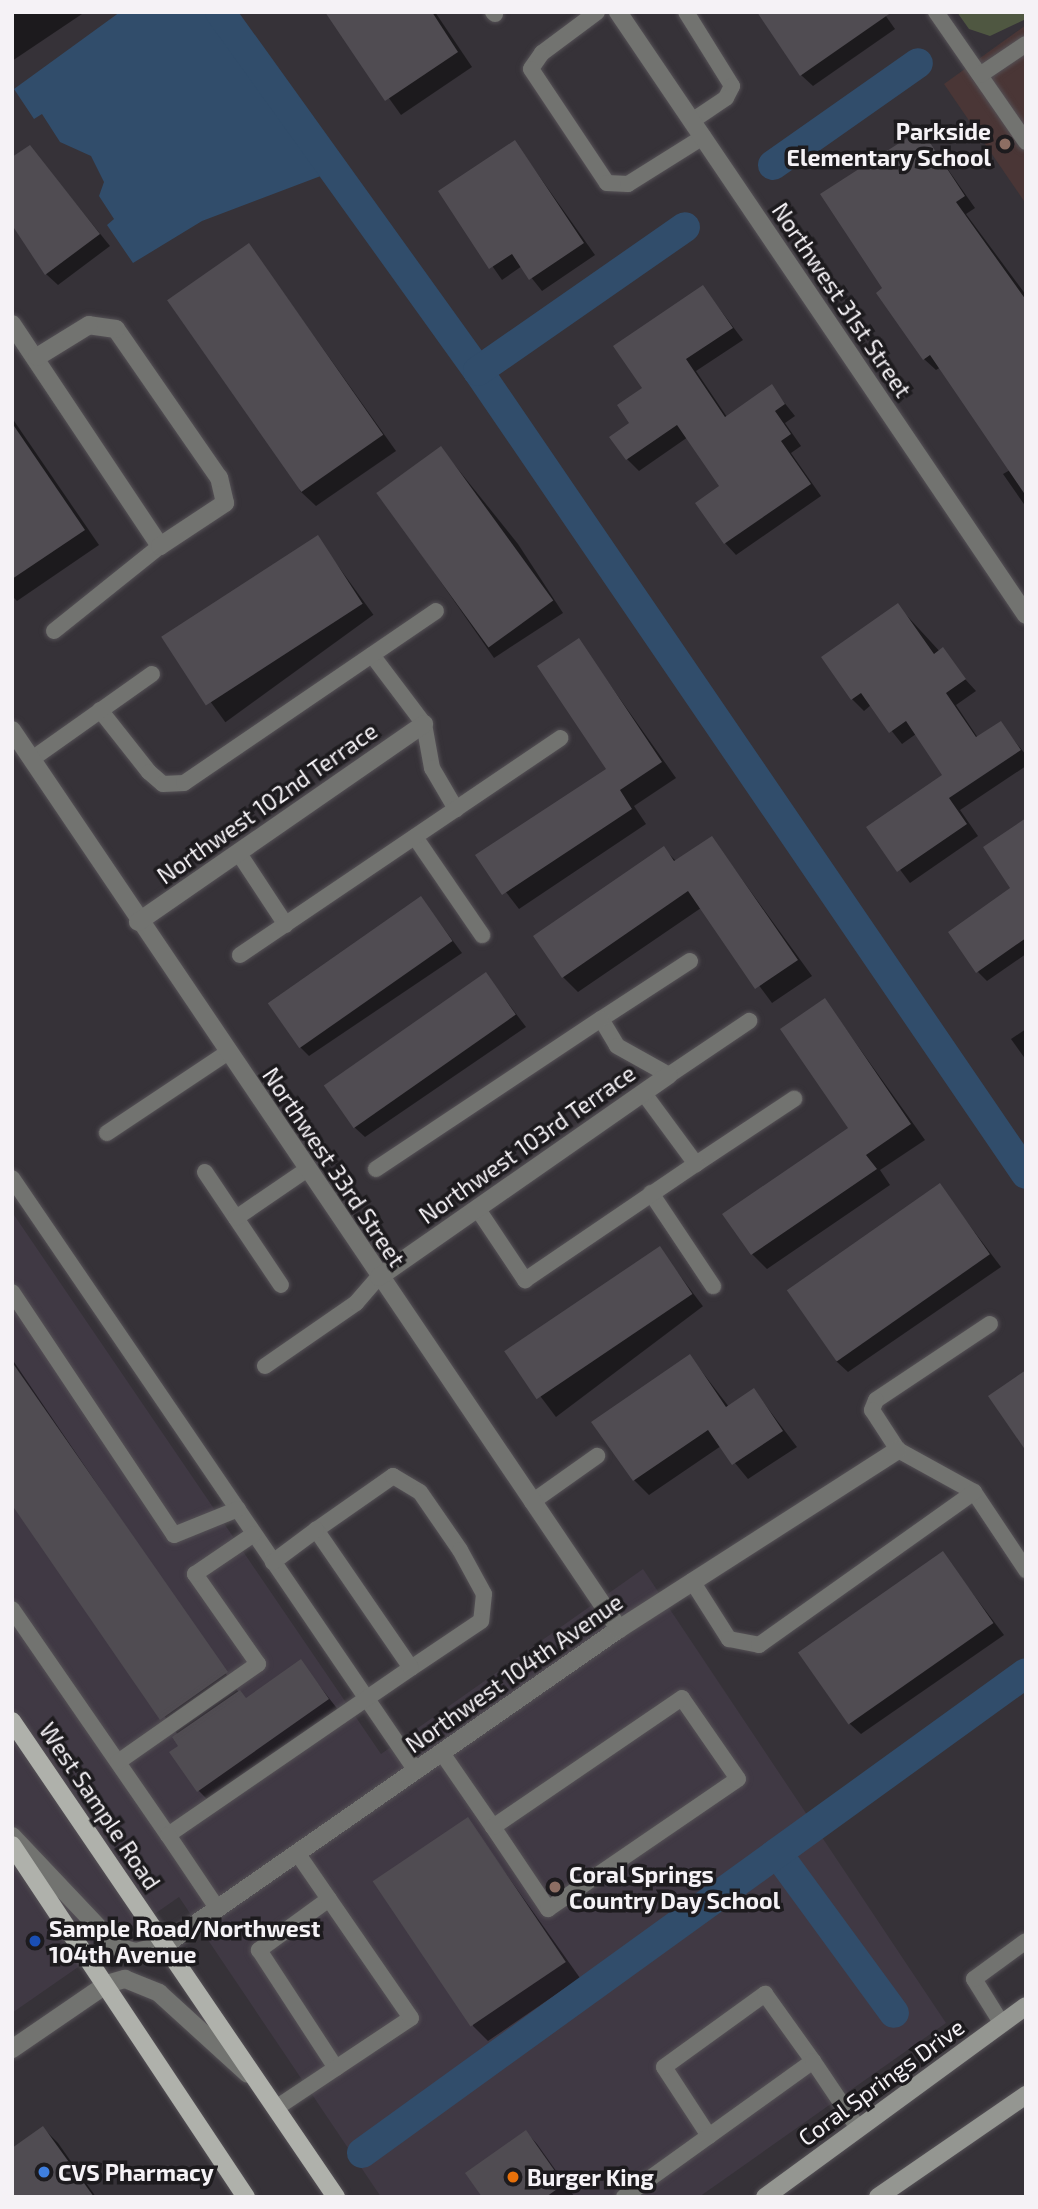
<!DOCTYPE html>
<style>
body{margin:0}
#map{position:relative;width:1038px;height:2209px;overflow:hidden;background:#363238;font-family:"Exo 2",sans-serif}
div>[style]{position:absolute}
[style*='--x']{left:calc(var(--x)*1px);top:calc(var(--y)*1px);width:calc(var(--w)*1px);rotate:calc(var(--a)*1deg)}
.built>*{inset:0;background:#403944}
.education>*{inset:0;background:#4a3636}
.green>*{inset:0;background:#4f5741}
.water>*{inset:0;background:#314d6b}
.shadow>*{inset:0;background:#0007;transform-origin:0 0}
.canal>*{height:30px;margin:-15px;padding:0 15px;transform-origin:15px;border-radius:15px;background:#314d6b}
.building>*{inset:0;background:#504c52;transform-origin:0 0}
.roads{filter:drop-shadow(0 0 2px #555156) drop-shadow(0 0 2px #555156)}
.service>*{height:16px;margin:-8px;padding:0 8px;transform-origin:8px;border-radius:8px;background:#727370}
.minor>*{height:18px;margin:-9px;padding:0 9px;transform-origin:9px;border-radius:9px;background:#727370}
.secondary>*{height:18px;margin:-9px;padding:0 9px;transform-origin:9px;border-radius:9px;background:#949691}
.primary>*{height:18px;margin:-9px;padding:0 9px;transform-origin:9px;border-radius:9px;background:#afb1ab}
.dots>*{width:19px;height:19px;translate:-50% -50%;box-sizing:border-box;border:4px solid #1d1b1e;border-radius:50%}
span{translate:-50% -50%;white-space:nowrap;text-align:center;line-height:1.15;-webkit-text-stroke:7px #1d1b1e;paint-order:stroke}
.poi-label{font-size:23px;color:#f5f2f6;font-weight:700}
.right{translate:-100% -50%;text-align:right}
.left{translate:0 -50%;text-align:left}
.street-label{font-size:23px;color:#f5f2f6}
.frame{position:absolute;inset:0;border:14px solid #f5f2f6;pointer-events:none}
</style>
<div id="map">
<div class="built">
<div style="clip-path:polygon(12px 1212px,381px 1754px,643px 1569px,946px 2023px,699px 2197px,381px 2197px,179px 1897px,12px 2013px)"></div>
</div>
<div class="education">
<div style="clip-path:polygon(1026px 25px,1026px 204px,944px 84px)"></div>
</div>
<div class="green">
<div style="clip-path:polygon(957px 12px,1026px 12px,1026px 19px,990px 36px,969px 29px)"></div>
</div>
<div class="water">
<div style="clip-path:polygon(120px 12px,220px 12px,334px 171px,202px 221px,133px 263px,107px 225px,114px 219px,99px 196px,104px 182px,91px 156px,60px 142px,42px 114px,34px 119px,14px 89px)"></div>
</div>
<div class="shadow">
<div style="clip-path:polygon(12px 12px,85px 12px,12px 61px)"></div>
<div style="clip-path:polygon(327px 12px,435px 12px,472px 67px,401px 115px)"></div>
<div style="clip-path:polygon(883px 12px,895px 29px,813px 86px,801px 75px)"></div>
<div style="clip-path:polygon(921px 131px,975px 208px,966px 214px,1026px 295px,1026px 507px,1003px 474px,1010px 470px,941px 367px,936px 370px,924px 359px,885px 288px)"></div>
<div style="clip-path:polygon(515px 142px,595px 255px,542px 291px,522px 266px,502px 280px,440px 191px)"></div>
<div style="clip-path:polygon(30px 147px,110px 246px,58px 285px,46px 274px)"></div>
<div style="clip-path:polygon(249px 245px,396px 451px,316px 506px,300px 491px)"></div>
<div style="clip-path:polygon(703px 287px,743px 340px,696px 371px,727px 417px,771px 386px,795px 416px,785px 423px,801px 446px,791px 453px,821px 496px,736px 555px,725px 543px,722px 487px,688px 437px,639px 471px,627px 459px,644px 389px)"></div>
<div style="clip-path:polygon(12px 418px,99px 545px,17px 601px,12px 596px)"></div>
<div style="clip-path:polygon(441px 448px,518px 544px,563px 613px,494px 658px,378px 492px)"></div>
<div style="left:317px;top:537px;width:96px;height:183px;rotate:54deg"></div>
<div style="clip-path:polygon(898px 606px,976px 691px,956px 705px,978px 738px,1000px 723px,1026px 755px,1026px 766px,960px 810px,978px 836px,910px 883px,868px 827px,944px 776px,916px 734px,902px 744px,871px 705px,864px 711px,852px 699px)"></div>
<div style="clip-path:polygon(579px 641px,676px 778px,634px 806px,646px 824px,519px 909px,478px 856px,608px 769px)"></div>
<div style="clip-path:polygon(1026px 820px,1026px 954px,987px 981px,978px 972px,1013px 888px)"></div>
<div style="clip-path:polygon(712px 838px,812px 976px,772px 1003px,701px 908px,578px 992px,563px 977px,663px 848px,677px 862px)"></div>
<div style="clip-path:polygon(421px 898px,462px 953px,309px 1056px,298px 1045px)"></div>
<div style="clip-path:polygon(486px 974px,526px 1027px,365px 1137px,353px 1126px)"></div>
<div style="clip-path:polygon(825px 1000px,925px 1140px,880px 1170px,890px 1185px,767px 1269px,752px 1254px,851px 1128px)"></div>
<div style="clip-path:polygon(1026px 1029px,1026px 1060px,1011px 1039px)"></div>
<div style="clip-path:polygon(939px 1185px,1001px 1267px,848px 1372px,836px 1361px)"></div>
<div style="left:659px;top:1248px;width:73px;height:184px;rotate:53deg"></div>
<div style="clip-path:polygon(690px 1356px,729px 1407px,754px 1390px,797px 1447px,748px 1479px,721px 1446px,649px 1495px,634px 1480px)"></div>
<div style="clip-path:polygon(12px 1359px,237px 1690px,247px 1700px,301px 1662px,339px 1711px,210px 1802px,198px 1790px,178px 1735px,12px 1502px)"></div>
<div style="clip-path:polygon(942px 1553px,1004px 1635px,861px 1734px,849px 1723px)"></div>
<div style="clip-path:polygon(468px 1820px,580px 1978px,488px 2041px,473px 2026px)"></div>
<div style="clip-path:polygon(43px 2128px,58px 2143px,96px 2197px,12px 2197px)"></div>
<div style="clip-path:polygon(526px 2132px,537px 2144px,574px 2196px,484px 2197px)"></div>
</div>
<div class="canal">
<div style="--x:220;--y:12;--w:442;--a:54.3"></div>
<div style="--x:478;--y:371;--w:972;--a:55.69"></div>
<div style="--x:773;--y:165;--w:177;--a:-35.1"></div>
<div style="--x:478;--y:371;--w:252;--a:-34.8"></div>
<div style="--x:777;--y:1853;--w:198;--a:53.8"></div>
<div style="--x:362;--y:2153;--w:819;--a:-35.86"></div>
</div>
<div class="building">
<div style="clip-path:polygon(325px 12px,432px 12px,458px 52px,385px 101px)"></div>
<div style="clip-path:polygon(757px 12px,892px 12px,800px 76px)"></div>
<div style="clip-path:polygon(921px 129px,965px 196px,956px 202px,1026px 300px,1026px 496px,930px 355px,923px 360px,876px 293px,882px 288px,820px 194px)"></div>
<div style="clip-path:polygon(515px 140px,584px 243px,529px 280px,512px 254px,489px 269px,438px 191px)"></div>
<div style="clip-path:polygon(30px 145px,100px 234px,45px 275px,12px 225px,12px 157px)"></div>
<div style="left:249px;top:243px;width:234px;height:100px;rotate:55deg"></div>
<div style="clip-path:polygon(703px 285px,733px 328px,686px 359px,725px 417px,772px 384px,785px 404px,775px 411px,791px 434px,781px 441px,811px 484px,724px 544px,695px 503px,719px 486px,677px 425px,626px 460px,609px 437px,629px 423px,617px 405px,642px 388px,613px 346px)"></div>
<div style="clip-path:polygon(12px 423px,85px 530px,12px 579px)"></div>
<div style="left:441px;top:446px;width:191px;height:80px;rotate:54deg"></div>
<div style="left:318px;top:535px;width:82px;height:187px;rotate:57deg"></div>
<div style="clip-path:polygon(898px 603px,934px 654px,943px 647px,966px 679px,946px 693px,976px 737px,1001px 721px,1021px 750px,949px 798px,967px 824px,897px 872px,866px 827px,942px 775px,906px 721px,889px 733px,861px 693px,851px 700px,821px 657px)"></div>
<div style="clip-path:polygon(579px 638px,662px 762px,620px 790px,632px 809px,502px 895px,475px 855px,606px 769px,537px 666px)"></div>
<div style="clip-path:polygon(1026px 818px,1026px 938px,976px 973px,948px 932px,1010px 888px,983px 847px)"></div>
<div style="clip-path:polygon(712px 836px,798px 960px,755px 989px,688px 891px,562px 978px,533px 936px,664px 846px,674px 861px)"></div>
<div style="left:421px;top:896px;width:55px;height:187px;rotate:55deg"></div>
<div style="left:486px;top:972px;width:52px;height:198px;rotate:55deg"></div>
<div style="clip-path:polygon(825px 998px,911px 1124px,866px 1155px,877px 1169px,751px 1255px,722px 1214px,848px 1128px,780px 1029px)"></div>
<div style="left:940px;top:1183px;width:87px;height:187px;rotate:55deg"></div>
<div style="left:660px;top:1246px;width:58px;height:188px;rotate:56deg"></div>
<div style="clip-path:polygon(690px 1354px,726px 1407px,754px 1388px,783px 1431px,732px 1465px,708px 1430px,633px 1481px,591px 1422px)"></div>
<div style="clip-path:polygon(12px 1362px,228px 1672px,160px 1720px,12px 1505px)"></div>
<div style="clip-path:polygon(1026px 1370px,1026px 1451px,988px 1396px)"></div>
<div style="left:943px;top:1551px;width:88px;height:177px;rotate:55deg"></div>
<div style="clip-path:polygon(301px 1659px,329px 1699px,197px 1792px,169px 1752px,178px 1746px,172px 1737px,240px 1690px,246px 1698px)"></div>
<div style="left:468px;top:1817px;width:175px;height:115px;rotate:56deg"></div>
<div style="clip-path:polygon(43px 2126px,94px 2197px,12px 2197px,12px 2148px)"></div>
<div style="clip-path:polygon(526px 2130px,564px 2184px,546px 2197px,482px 2197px,465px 2173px)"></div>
</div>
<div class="roads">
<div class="service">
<div style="--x:493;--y:12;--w:3;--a:45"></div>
<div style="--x:597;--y:12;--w:69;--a:143.3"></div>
<div style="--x:542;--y:53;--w:19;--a:125"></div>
<div style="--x:531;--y:69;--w:137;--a:56.3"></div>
<div style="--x:607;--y:183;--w:21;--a:3"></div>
<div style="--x:628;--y:184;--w:89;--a:-32.1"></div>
<div style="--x:686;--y:12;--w:87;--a:58.1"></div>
<div style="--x:732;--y:86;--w:13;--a:117"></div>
<div style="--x:726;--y:98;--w:41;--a:145.9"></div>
<div style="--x:936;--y:12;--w:158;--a:55.3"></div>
<div style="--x:980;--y:75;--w:55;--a:-34"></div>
<div style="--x:54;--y:631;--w:136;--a:-38.7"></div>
<div style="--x:372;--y:655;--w:86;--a:53"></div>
<div style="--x:424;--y:724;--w:45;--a:79.7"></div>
<div style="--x:432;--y:768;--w:48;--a:59.7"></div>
<div style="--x:100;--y:710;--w:79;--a:51.7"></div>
<div style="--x:149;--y:772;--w:18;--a:41"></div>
<div style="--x:163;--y:784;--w:21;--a:-3"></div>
<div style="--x:184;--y:783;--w:305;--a:-34.3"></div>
<div style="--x:32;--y:759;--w:147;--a:-35.3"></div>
<div style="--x:415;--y:837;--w:119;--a:55.6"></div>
<div style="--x:238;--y:852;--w:87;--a:56.7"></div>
<div style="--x:240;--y:955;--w:387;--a:-34.1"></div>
<div style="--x:690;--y:961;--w:106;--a:146.9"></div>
<div style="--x:601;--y:1019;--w:31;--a:59"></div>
<div style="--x:617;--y:1046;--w:60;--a:29.1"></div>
<div style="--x:669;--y:1075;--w:97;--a:-34"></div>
<div style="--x:107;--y:1133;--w:144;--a:-33.7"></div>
<div style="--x:696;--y:1164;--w:118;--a:-33.6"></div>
<div style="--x:376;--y:1169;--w:270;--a:-33.7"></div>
<div style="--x:205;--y:1172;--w:136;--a:56.1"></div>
<div style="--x:12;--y:1178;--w:718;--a:55.73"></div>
<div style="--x:651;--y:1193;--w:112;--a:56.3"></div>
<div style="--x:477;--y:1208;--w:87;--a:56.3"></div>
<div style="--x:525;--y:1280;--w:207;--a:-34.2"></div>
<div style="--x:696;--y:1164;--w:89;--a:-126.4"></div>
<div style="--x:236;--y:1218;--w:85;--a:-34.4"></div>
<div style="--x:12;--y:1292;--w:292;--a:56.3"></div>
<div style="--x:174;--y:1535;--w:69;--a:-22.1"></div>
<div style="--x:990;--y:1324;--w:137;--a:146.3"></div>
<div style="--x:876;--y:1400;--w:11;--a:112"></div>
<div style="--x:872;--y:1410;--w:48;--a:57"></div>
<div style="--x:898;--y:1450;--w:87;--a:28.9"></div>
<div style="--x:974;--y:1492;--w:94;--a:56.3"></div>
<div style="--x:265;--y:1366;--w:111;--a:-34.7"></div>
<div style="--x:356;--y:1303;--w:35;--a:-49"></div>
<div style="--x:532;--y:1502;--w:80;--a:-35.3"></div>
<div style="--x:316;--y:1530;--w:94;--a:-35"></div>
<div style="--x:393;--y:1476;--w:31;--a:31"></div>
<div style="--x:420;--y:1492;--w:70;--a:55.4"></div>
<div style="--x:460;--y:1550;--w:50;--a:61.4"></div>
<div style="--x:484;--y:1594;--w:27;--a:96"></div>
<div style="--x:481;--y:1621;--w:84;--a:146.1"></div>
<div style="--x:692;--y:1581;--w:69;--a:57.5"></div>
<div style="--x:729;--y:1639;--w:31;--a:11"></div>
<div style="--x:759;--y:1645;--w:264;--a:-35.4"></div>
<div style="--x:12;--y:1609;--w:275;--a:55.4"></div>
<div style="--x:168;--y:1835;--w:295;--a:-34.5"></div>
<div style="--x:411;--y:1668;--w:168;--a:-124.5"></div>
<div style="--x:316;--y:1530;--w:54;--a:143.3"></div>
<div style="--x:442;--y:1753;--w:90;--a:55.4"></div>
<div style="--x:493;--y:1827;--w:99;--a:56.1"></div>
<div style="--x:548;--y:1909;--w:230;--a:-34.4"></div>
<div style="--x:738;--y:1779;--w:98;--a:-124.7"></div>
<div style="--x:682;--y:1698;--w:229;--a:145.7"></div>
<div style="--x:118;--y:1762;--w:171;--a:-35"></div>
<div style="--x:258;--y:1664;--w:110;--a:-125"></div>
<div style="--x:195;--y:1574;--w:71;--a:-34.1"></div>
<div style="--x:168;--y:1835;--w:88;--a:56.1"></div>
<div style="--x:329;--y:1899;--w:87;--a:143.9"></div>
<div style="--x:259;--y:1950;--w:141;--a:56.9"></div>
<div style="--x:1002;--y:2024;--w:53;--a:-121.9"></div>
<div style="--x:974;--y:1979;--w:64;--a:-36.2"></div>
<div style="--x:276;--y:2108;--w:162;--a:-33.7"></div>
<div style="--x:411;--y:2018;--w:201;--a:-124.6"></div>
<div style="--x:709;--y:2136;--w:82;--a:-123.1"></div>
<div style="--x:664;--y:2067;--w:125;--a:-35.9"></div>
<div style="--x:765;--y:1994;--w:82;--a:54.4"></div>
<div style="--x:624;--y:2197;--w:233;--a:-35.7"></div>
<div style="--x:813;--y:2061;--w:81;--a:56.1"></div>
</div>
<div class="minor">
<div style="--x:618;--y:12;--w:728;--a:55.92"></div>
<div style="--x:12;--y:324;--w:267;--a:56.3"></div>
<div style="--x:160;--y:546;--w:78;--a:-33.5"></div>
<div style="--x:225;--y:503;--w:26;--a:-103"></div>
<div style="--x:219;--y:478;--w:181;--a:-124.7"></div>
<div style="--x:116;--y:329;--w:27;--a:-172"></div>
<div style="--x:89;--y:325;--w:61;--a:148.4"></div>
<div style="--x:12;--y:730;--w:1085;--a:55.97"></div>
<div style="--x:138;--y:922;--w:348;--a:-34.7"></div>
<div style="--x:379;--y:1277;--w:353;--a:-34.9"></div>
<div style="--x:12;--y:1836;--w:153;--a:46.6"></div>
<div style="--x:117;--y:1947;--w:20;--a:15"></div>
<div style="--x:136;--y:1952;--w:30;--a:-14"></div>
<div style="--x:165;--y:1945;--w:553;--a:-34.84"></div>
<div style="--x:619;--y:1629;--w:331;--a:-32.7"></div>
<div style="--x:12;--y:2049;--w:115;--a:-34.4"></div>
<div style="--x:107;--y:1984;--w:19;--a:-16"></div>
<div style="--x:125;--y:1979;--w:37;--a:22"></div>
<div style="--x:159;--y:1993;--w:120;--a:42.3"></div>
</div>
<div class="secondary">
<div style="--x:765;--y:2197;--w:323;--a:-36.2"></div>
<div style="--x:878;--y:2197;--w:180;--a:-34.6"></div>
</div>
<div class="primary">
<div style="--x:12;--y:1721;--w:576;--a:55.76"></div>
<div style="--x:12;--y:1845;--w:423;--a:56.4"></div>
</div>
</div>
<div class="dots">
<div style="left:1005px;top:144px;background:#8d6e63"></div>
<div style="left:555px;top:1887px;background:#8d6e63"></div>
<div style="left:35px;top:1941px;background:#1a4fb4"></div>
<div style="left:44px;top:2172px;background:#3f7fe0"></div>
<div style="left:513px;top:2177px;background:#e8710a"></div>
</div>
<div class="poi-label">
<span class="right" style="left:991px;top:144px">Parkside<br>Elementary School</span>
<span class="left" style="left:569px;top:1887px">Coral Springs<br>Country Day School</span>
<span class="left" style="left:49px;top:1941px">Sample Road/Northwest<br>104th Avenue</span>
<span class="left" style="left:58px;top:2172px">CVS Pharmacy</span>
<span class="left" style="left:527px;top:2177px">Burger King</span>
</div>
<div class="street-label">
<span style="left:842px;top:300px;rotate:56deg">Northwest 31st Street</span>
<span style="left:267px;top:803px;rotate:-35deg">Northwest 102nd Terrace</span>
<span style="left:527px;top:1144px;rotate:-35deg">Northwest 103rd Terrace</span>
<span style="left:334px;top:1167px;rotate:56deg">Northwest 33rd Street</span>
<span style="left:514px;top:1673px;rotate:-35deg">Northwest 104th Avenue</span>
<span style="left:100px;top:1806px;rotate:56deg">West Sample Road</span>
<span style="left:881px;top:2082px;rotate:-36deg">Coral Springs Drive</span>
</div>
<div class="frame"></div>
</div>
